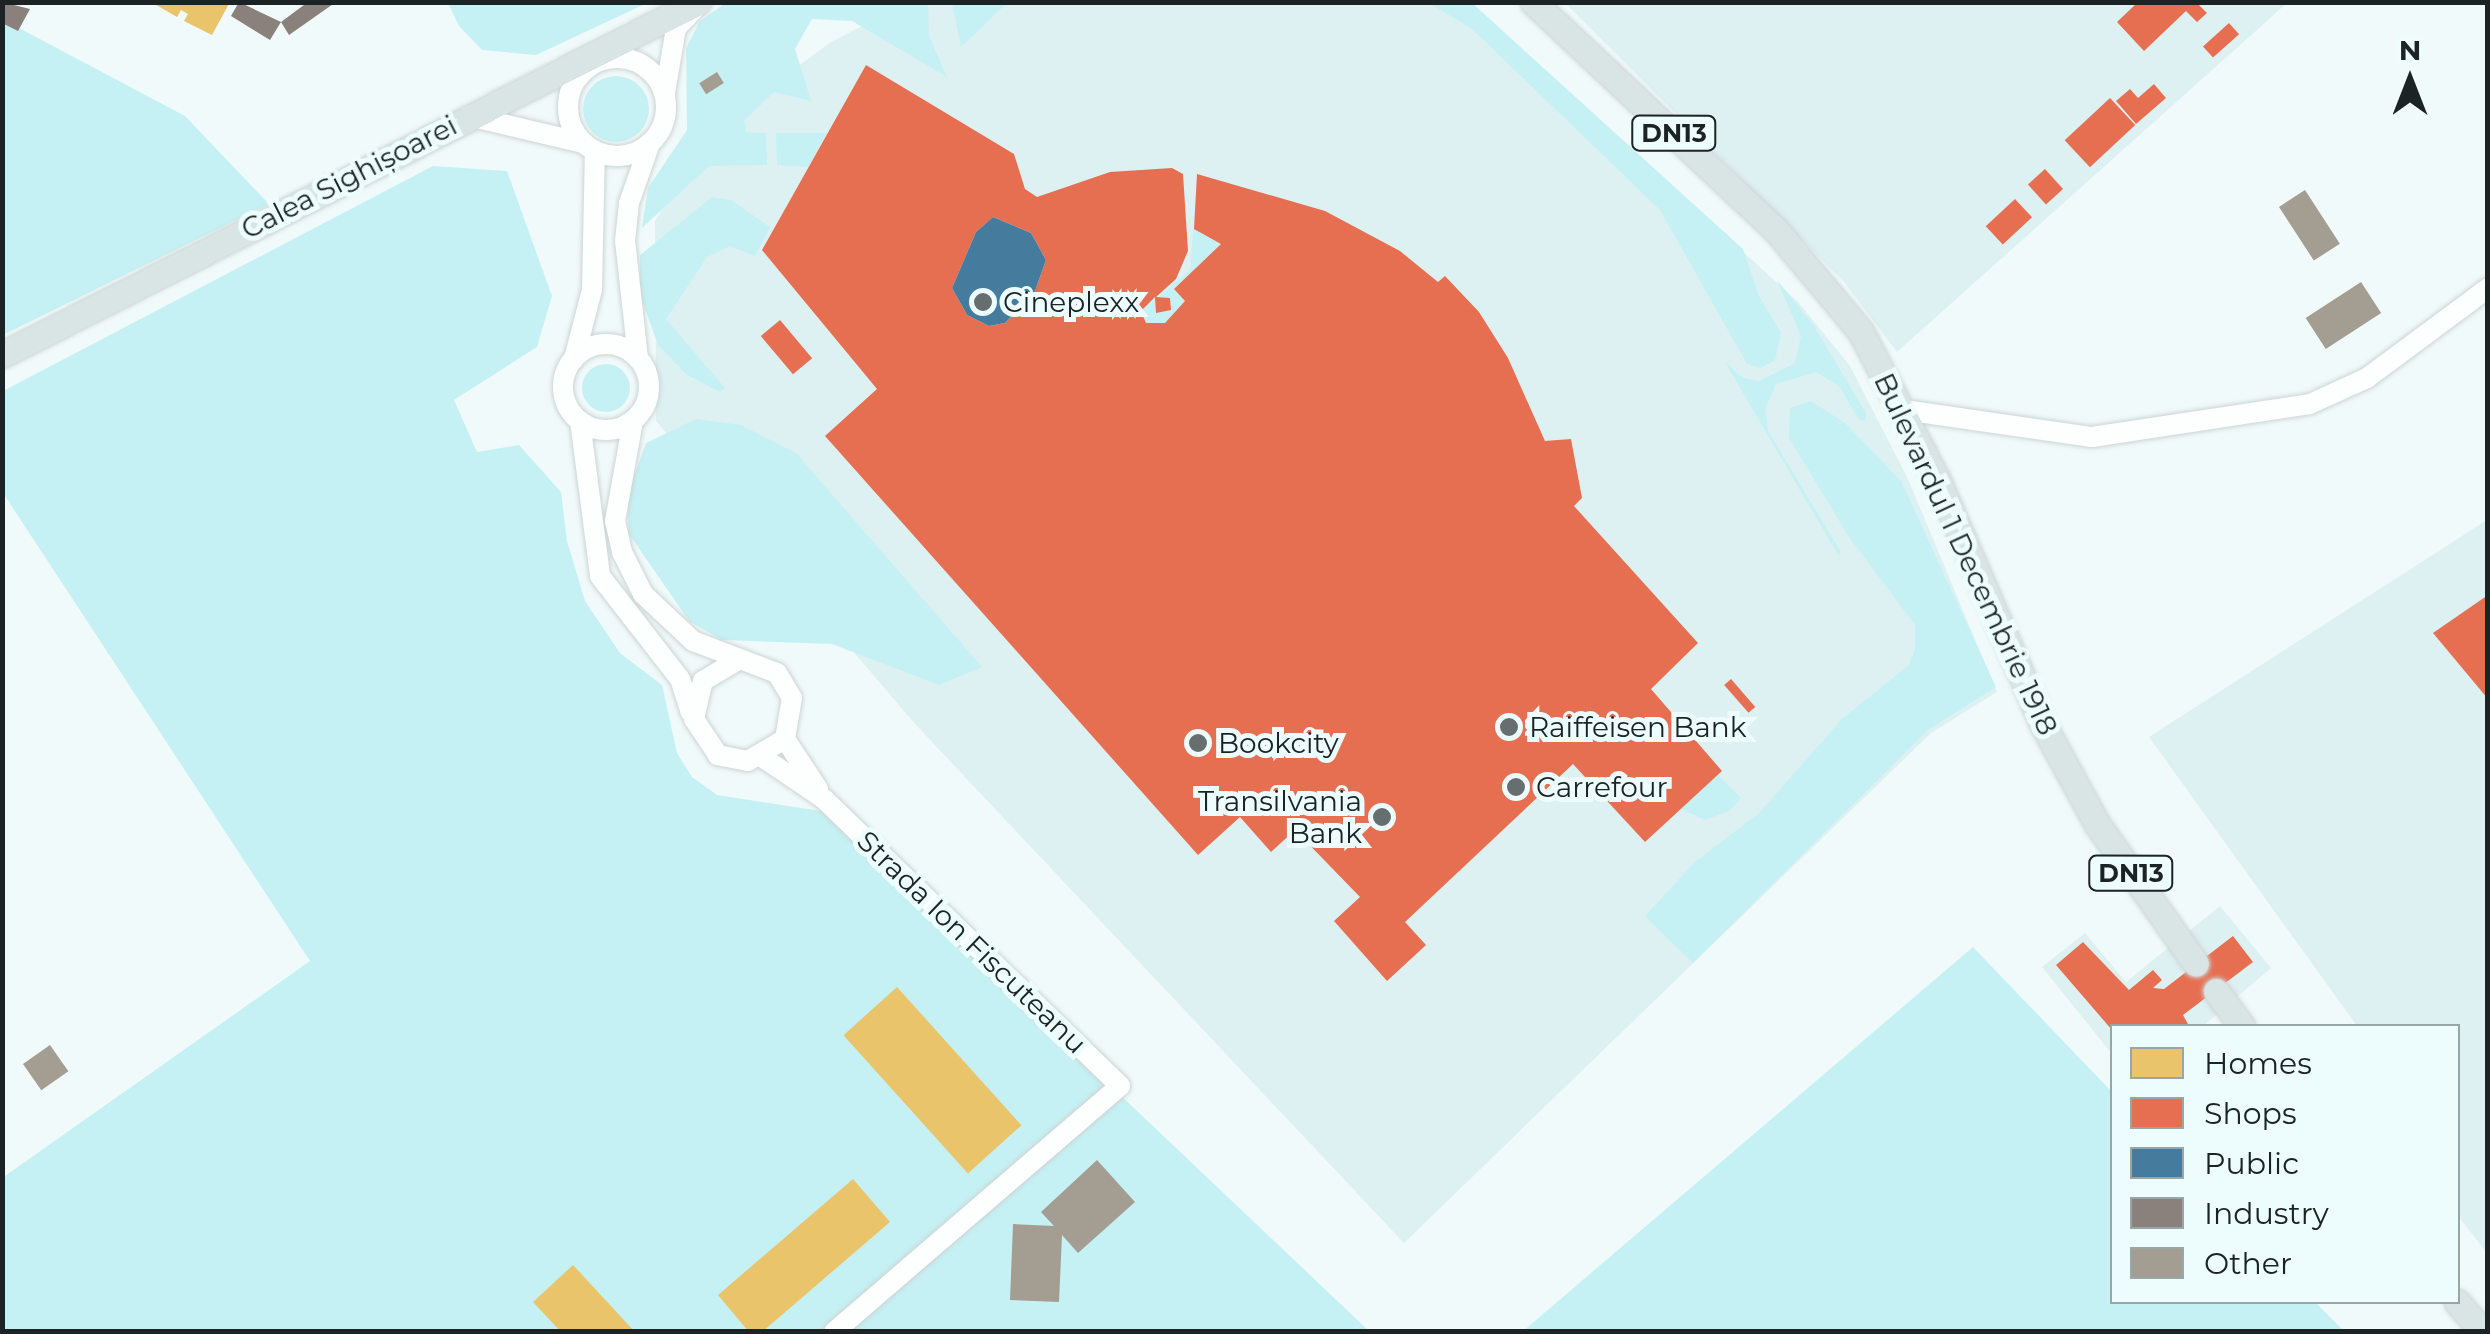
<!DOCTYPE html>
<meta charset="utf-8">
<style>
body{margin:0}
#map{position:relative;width:2490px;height:1334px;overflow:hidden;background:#f1fafa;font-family:Montserrat,sans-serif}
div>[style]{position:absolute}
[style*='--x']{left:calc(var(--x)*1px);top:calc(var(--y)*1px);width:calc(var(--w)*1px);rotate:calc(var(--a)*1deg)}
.built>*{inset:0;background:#ddf0f2}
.green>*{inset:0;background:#c6f1f4}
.round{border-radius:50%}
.homes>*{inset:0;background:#e9c46a;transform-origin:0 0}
.shops>*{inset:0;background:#e76f51;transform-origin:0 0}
.public>*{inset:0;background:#457b9d}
.industry>*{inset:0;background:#8a817c}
.building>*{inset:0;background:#a39d92;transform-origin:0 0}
.roads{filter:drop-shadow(0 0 2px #ccd4d4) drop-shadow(0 0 2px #ccd4d4)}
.minor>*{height:20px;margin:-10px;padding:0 10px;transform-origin:10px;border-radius:10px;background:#fdfefe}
.minor>.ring{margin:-10px;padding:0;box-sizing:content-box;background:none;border:20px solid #fdfefe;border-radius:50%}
.major>*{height:25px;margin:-12.5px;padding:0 12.5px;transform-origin:12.5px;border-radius:12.5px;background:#d9e4e5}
.dots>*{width:28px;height:28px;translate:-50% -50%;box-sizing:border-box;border:5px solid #edfdfe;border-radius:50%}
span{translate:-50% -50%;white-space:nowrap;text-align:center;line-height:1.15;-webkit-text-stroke:10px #edfdfe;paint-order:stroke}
.shield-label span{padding:2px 8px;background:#edfdfe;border:2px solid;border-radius:8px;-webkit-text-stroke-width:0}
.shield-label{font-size:25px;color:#1c2324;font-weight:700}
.street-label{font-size:28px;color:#1c2324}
.poi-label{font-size:28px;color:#1c2324}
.left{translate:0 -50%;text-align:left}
.right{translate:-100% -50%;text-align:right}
.frame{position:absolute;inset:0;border:5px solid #1c2324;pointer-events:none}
.legend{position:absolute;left:2110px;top:1024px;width:350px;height:280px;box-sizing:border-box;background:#edfdfe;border:2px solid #99a6a7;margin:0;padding:12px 18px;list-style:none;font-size:30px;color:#1c2324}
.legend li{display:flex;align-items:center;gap:20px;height:50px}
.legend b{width:50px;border:2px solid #99a6a7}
.north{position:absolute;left:2360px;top:30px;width:100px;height:100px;-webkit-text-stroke:8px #edfdfe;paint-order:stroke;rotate:0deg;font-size:28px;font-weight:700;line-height:40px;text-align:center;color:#1c2324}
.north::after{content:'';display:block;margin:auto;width:35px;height:45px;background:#1c2324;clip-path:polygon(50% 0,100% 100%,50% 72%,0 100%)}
</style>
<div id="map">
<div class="built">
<div style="clip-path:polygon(907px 3px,1471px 3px,1799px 303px,1850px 366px,1908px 479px,1997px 692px,1931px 733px,1404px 1243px,916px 725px,656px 421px,655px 221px,718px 125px,831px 42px)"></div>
<div style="clip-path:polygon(1565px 3px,2287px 3px,1897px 352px,1844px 282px)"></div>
<div style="clip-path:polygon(2487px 520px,2487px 1253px,2458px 1216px,2458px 1026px,2357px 1026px,2149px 737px)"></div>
<div style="clip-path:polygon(2220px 906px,2271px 968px,2203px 1026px,2112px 1026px,2112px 1054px,2042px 967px,2085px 933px,2126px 982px)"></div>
</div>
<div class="green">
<div style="clip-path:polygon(727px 2px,928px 3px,929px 36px,947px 77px,852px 21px,812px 19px,795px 49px,811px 101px,774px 92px,744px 121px,746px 132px,766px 133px,767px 165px,709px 166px,642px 228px,648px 188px,687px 130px,686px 48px,700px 21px)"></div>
<div style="clip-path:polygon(448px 3px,644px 2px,645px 4px,536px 55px,482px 50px,459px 26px)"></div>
<div style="clip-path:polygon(952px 3px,952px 2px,1007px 3px,961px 47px)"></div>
<div style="clip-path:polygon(1429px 3px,1472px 3px,1743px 249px,1758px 294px,1781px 333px,1775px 360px,1761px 368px,1747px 364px,1660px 210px,1472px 29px)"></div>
<div style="clip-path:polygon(2px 19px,185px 116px,269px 204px,3px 335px)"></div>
<div class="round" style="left:583px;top:76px;width:66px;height:66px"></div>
<div style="clip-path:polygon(776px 133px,827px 133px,808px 167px,777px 165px)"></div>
<div style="clip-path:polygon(433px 166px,507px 171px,552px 296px,537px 347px,454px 400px,477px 452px,519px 445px,561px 492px,567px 541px,585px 601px,620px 653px,662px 685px,677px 753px,692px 777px,717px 795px,821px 811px,1369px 1331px,3px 1331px,2px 1178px,310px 961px,3px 493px,3px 391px)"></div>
<div style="clip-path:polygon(1197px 184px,1194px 228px,1221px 244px,1174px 289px,1185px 301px,1165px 323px,1146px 323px,1141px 311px,1190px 270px)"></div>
<div style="clip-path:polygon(712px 197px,731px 200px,770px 227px,755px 256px,730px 246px,707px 257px,666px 319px,725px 388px,720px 392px,687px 375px,658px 345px,640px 295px,640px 255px)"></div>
<div style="clip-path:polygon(1777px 280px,1814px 326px,1866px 413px,1865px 421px,1859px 420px,1839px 386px,1816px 372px,1776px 384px,1765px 409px,1768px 431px,1841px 552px,1838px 555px,1725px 362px,1743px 378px,1759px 381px,1795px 363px,1801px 336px)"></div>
<div class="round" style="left:582px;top:364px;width:48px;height:48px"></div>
<div style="clip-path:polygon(1811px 401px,1845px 423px,1901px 481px,1996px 687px,1928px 730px,1693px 963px,1645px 916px,1695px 862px,1759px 813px,1842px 719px,1909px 665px,1915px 649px,1915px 625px,1849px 537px,1789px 438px,1790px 408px)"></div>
<div style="clip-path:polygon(696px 419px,741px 425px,796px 453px,982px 667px,939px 685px,832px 644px,722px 640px,689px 621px,629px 534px,627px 495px,646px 443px)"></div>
<div style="clip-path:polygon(1718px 775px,1741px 798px,1729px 811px,1705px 820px,1681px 809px)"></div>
<div style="clip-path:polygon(1973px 947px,2112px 1092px,2112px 1302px,2315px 1302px,2344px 1331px,1523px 1331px)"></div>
</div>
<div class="homes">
<div style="clip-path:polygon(151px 2px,230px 2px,212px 35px,184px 21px,188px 14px,181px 10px,177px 17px)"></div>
<div style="left:897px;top:987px;width:186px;height:72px;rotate:48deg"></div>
<div style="clip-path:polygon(853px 1179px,890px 1222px,762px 1332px,749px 1332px,718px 1295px)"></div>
<div style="clip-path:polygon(573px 1265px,635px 1332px,561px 1332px,533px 1302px)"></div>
</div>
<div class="shops">
<div style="clip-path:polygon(2138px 2px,2196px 2px,2207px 13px,2197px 22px,2186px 11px,2144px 51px,2117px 22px)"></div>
<div style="left:2229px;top:23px;width:15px;height:35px;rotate:48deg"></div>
<div style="clip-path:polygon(evenodd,866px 65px,1014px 154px,1025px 189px,1037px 197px,1110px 172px,1172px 168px,1183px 174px,1188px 251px,1176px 279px,1156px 297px,1170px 298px,1171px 310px,1156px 313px,1155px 297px,1141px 311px,1146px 323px,1165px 323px,1185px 301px,1174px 289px,1221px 244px,1194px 229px,1197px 174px,1325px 211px,1400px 251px,1438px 282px,1445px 276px,1479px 312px,1508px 358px,1545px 441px,1571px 439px,1582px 498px,1574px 506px,1698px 643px,1651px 689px,1722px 771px,1645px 842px,1573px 764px,1405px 922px,1426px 945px,1387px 981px,1334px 921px,1360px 897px,1295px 830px,1271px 852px,1240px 817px,1198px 855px,825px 436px,877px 389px,762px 250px,866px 65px,993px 217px,1031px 233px,1046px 260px,1034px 294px,1005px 323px,989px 326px,967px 315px,952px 288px,976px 232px,993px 217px)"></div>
<div style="clip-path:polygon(2154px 84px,2166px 98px,2136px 124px,2116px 101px,2130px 89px,2138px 98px)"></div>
<div style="left:2110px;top:98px;width:37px;height:62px;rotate:47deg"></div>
<div style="left:2045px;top:169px;width:27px;height:23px;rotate:48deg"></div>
<div style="left:2015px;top:199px;width:25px;height:40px;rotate:47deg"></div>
<div style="left:780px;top:320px;width:50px;height:25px;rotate:50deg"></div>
<div style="clip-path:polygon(2488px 595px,2488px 699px,2433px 633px)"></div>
<div style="left:1731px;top:679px;width:37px;height:9px;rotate:49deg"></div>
<div style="clip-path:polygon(2233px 936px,2253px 962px,2183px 1015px,2189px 1026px,2112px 1030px,2056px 965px,2083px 942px,2129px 990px,2153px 970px,2162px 980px,2153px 988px,2164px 989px)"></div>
</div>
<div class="public">
<div style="clip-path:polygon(993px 217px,1031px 233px,1046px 260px,1034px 294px,1005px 323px,989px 326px,967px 315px,952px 288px,976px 232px)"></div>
</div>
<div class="industry">
<div style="clip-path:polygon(2px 2px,30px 9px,18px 31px,2px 23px)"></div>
<div style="clip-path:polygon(239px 2px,281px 22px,270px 40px,231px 16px)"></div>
<div style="clip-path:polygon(308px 2px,336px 2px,289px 35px,281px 22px)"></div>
</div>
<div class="building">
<div style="left:717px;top:72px;width:13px;height:21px;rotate:58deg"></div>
<div style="left:2305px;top:190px;width:64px;height:31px;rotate:57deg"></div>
<div style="left:2361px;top:282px;width:37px;height:66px;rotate:57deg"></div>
<div style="left:50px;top:1045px;width:32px;height:33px;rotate:55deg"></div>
<div style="clip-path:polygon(1097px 1160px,1135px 1202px,1078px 1253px,1062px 1235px,1059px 1302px,1010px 1300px,1013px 1224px,1054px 1226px,1041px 1212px)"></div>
</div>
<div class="roads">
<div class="minor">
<div class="ring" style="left:568px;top:58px;width:78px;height:78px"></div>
<div style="--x:665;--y:93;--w:66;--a:-80.4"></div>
<div style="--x:676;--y:28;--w:30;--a:-46"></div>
<div style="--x:469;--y:116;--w:117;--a:13.3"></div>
<div class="ring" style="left:563px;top:344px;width:66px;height:66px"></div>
<div style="--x:638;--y:358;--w:118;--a:-96.3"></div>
<div style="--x:625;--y:241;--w:38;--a:-84"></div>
<div style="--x:629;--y:203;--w:64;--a:-70.7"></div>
<div style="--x:574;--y:359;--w:71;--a:-75.4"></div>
<div style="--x:592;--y:290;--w:138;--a:-88.8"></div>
<div style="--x:1904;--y:410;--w:190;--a:8.2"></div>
<div style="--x:2092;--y:437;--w:220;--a:-8.6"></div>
<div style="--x:2310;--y:404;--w:63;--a:-24.5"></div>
<div style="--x:2367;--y:378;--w:151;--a:-36.6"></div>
<div style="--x:580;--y:421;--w:156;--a:82.6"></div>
<div style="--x:600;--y:576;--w:130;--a:52.2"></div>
<div style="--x:680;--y:679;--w:35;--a:72"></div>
<div style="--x:633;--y:421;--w:102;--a:100.2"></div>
<div style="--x:615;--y:521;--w:32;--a:77"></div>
<div style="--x:622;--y:552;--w:47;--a:63.4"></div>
<div style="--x:643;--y:594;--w:69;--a:43.2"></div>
<div style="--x:693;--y:641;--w:90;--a:20.9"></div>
<div style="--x:777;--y:673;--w:29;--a:59"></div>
<div style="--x:792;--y:698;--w:42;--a:99.7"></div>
<div style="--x:785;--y:739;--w:43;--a:149.3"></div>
<div style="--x:748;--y:761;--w:31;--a:-169"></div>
<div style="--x:718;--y:755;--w:43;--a:-123.7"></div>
<div style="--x:694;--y:719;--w:39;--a:-77"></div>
<div style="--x:703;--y:681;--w:39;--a:-31"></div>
<div style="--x:785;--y:739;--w:60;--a:56.6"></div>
<div style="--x:762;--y:757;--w:75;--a:34.1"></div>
<div style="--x:824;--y:799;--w:412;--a:44.1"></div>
<div style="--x:1120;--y:1086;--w:377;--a:139.3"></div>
</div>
<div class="major">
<div style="--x:1533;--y:2;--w:332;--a:43.2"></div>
<div style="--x:1775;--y:229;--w:134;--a:50.1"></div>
<div style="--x:1861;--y:332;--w:165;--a:62.7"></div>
<div style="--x:1937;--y:479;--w:266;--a:66.7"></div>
<div style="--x:2042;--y:723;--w:115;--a:61.4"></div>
<div style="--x:2097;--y:824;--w:171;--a:54.7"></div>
<div style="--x:2;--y:355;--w:780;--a:-26.89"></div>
<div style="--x:2216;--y:991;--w:44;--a:53.4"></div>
<div style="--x:2457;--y:1302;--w:40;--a:49"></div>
</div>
</div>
<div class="dots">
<div style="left:983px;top:302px;background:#676e6f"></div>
<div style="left:1509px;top:727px;background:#676e6f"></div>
<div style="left:1198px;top:743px;background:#676e6f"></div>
<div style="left:1516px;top:787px;background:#676e6f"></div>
<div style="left:1382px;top:817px;background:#676e6f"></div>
</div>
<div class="shield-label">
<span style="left:1674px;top:133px">DN13</span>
<span style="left:2131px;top:873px">DN13</span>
</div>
<div class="street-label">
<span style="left:349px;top:177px;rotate:-27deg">Calea Sighișoarei</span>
<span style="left:1966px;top:554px;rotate:65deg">Bulevardul 1 Decembrie 1918</span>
<span style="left:972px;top:942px;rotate:44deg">Strada Ion Fiscuteanu</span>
</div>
<div class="poi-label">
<span class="left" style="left:1003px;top:302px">Cineplexx</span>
<span class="left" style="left:1529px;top:727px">Raiffeisen Bank</span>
<span class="left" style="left:1218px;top:743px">Bookcity</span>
<span class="left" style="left:1536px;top:787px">Carrefour</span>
<span class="right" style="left:1362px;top:817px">Transilvania<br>Bank</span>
</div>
<div class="frame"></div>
<ul class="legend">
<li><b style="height:28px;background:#e9c46a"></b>Homes</li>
<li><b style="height:28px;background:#e76f51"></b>Shops</li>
<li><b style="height:28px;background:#457b9d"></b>Public</li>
<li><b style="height:28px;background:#8a817c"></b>Industry</li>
<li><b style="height:28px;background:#a39d92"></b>Other</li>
</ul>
<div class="north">N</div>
</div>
